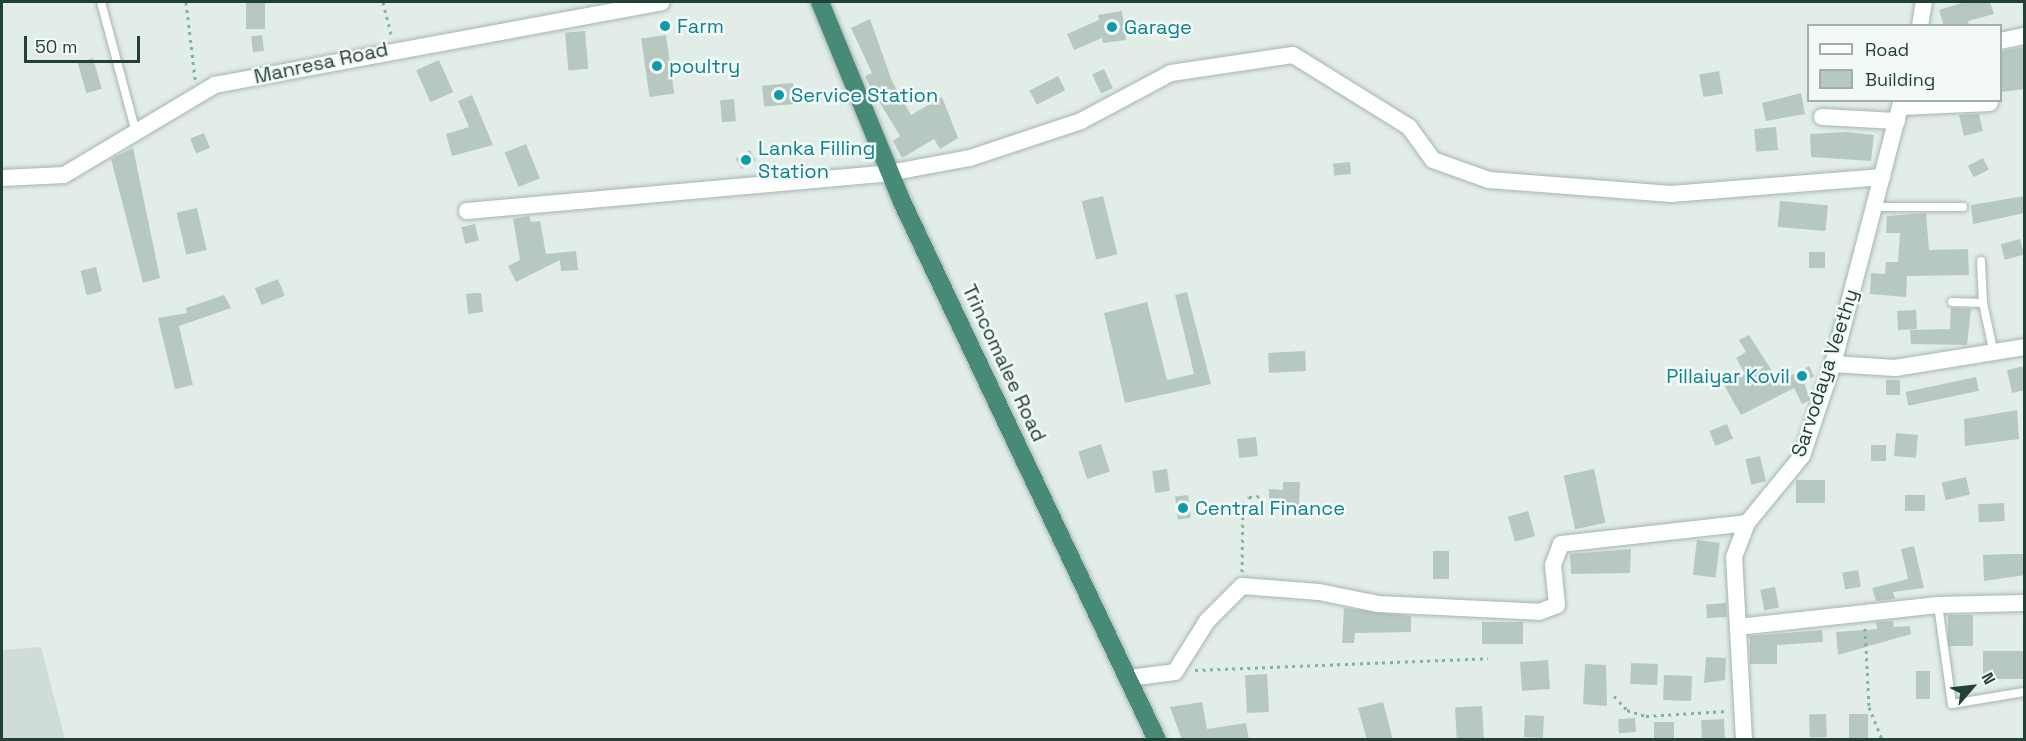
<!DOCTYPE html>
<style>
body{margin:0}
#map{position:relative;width:2026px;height:741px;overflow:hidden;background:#e2ede8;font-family:"Space Grotesk",sans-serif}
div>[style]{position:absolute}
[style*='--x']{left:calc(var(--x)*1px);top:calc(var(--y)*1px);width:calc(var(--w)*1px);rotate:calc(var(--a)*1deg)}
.built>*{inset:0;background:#d0ddd7}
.building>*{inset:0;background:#b7c8c1;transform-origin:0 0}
.path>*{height:3px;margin-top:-1.5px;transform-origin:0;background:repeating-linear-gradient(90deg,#80b3a1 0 3px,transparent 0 7.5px)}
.roads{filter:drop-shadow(0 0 2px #a4b6af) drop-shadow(0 0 2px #a4b6af)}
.service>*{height:8px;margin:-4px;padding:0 4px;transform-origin:4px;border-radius:4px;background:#fff}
.minor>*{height:16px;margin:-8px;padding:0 8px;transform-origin:8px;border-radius:8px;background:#fff}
.trunk>*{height:18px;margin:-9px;padding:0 9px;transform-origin:9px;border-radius:9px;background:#478a78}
.dots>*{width:16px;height:16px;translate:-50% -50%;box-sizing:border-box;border:3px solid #f3f9f6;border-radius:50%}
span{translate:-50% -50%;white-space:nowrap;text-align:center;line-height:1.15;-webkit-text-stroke:5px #f3f9f6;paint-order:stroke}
.culture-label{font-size:20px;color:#0d838f}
.left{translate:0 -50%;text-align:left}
.right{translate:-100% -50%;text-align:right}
.street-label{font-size:20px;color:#214036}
.frame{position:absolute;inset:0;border:3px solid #214036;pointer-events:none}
.legend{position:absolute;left:1807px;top:24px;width:195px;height:78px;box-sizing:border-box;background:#f3f9f6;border:2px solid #9fafa9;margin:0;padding:8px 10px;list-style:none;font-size:18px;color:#214036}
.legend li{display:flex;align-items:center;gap:12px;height:30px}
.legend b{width:30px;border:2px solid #9fafa9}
.north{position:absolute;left:1942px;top:657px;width:60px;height:60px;-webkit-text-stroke:4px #f3f9f6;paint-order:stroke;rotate:62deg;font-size:16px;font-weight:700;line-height:24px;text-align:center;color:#214036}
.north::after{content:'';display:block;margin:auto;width:21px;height:27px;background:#214036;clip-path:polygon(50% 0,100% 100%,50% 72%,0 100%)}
.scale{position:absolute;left:24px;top:36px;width:116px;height:27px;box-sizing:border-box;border:3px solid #214036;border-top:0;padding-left:8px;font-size:18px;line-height:21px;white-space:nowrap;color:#214036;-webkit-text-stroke:4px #f3f9f6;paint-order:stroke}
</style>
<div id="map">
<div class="built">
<div style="clip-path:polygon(41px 647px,65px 739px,2px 739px,2px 650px)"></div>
</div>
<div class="building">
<div style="left:246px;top:2px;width:19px;height:27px"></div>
<div style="clip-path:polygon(1965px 2px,1990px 2px,1994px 14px,1968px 21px,1969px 26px,1944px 26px,1939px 10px)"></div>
<div style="clip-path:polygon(1122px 11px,1126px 40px,1103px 43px,1102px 38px,1074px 50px,1067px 34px,1099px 20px,1098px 15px)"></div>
<div style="clip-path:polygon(870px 19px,892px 81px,911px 115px,942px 97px,958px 138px,940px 149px,934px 139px,902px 158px,893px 141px,900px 136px,872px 90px,865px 76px,872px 73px,851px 28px)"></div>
<div style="left:585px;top:31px;width:38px;height:20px;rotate:85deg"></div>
<div style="left:262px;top:35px;width:16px;height:11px;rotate:83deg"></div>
<div style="left:666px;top:35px;width:59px;height:25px;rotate:82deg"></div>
<div style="clip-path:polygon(2025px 47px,2025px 89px,2001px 92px,2002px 51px)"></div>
<div style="left:93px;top:58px;width:32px;height:16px;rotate:74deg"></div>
<div style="left:439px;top:60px;width:35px;height:25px;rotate:66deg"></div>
<div style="left:1104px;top:69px;width:21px;height:13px;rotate:65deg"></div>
<div style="left:1719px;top:71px;width:23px;height:20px;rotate:80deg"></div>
<div style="left:1058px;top:76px;width:16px;height:32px;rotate:63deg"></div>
<div style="left:793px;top:83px;width:21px;height:31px;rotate:85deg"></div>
<div style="clip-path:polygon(1801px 93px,1805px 114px,1766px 121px,1762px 103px)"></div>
<div style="clip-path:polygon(472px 95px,493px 145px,452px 156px,446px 134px,469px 127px,458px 101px)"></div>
<div style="left:734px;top:99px;width:22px;height:14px;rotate:85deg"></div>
<div style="clip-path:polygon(1979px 114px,1983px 131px,1964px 136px,1959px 115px)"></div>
<div style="left:1776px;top:127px;width:23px;height:22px;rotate:85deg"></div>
<div style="clip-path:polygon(1846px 132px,1874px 135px,1871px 161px,1811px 157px,1810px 134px)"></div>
<div style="left:204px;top:133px;width:16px;height:15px;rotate:68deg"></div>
<div style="left:526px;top:144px;width:37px;height:23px;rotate:68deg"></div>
<div style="clip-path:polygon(133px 148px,160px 278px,143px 283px,111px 159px)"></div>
<div style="left:750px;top:150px;width:12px;height:17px;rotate:59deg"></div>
<div style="left:1983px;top:158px;width:13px;height:17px;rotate:63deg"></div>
<div style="left:1350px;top:162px;width:12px;height:17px;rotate:85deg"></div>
<div style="left:1103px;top:196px;width:60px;height:22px;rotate:76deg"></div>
<div style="clip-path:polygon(2025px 196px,2025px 213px,1973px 224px,1971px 205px)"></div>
<div style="left:1780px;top:201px;width:48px;height:26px;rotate:5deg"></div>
<div style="left:197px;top:208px;width:43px;height:21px;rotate:77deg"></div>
<div style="clip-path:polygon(1926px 213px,1929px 250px,1968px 249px,1969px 275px,1907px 276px,1906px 297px,1870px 294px,1871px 273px,1885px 274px,1886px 262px,1898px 262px,1900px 233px,1886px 233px,1887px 216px)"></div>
<div style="clip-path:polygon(529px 216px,531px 222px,540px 221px,546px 254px,576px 251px,578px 270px,561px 271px,560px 260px,516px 282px,508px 266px,520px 260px,513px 219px)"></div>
<div style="left:475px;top:224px;width:17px;height:14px;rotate:77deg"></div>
<div style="left:2020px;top:239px;width:16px;height:20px;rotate:75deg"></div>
<div style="left:1809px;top:252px;width:16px;height:16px"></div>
<div style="left:96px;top:267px;width:25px;height:16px;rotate:76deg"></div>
<div style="left:278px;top:279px;width:18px;height:25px;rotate:68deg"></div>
<div style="clip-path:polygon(1187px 292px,1211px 384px,1125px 403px,1104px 313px,1147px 302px,1167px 380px,1194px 374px,1175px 295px)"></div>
<div style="clip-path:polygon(475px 293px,481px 293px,483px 312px,468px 314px,466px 294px)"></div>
<div style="clip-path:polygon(224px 295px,231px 308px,179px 326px,193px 385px,175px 389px,158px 318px,187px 313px,186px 308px)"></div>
<div style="clip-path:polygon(1951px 308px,1971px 309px,1967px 345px,1911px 344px,1910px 330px,1950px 329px)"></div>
<div style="left:1916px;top:310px;width:19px;height:19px;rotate:87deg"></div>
<div style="clip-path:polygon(1749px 335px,1779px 382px,1809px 366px,1814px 376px,1804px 382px,1810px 400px,1802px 404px,1794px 388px,1741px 415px,1724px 385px,1745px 374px,1736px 358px,1746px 352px,1739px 340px)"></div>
<div style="left:1305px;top:351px;width:20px;height:37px;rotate:87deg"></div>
<div style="clip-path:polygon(2025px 366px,2025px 390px,2012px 393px,2007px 370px)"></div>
<div style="left:1976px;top:377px;width:14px;height:72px;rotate:78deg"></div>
<div style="left:1886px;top:380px;width:14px;height:15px"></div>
<div style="clip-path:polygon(2017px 410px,2019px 439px,1965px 446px,1964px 419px)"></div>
<div style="left:1727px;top:424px;width:16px;height:19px;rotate:68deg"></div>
<div style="left:1896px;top:433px;width:22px;height:23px;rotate:5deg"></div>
<div style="left:1256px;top:437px;width:19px;height:19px;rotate:84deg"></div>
<div style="left:1101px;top:444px;width:29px;height:24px;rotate:72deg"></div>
<div style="left:1871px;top:445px;width:15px;height:16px"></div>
<div style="left:1760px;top:456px;width:26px;height:15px;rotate:77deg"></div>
<div style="left:1167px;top:469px;width:22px;height:15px;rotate:82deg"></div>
<div style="left:1594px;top:469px;width:55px;height:31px;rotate:78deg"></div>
<div style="left:1966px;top:477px;width:18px;height:25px;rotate:77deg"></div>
<div style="left:1796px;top:480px;width:29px;height:23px"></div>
<div style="clip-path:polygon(1283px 482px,1300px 482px,1299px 505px,1269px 507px,1269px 489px,1283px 490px)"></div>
<div style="left:1188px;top:495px;width:23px;height:13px;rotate:83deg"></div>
<div style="left:1905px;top:495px;width:20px;height:16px"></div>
<div style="left:2004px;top:503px;width:18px;height:26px;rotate:87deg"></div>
<div style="left:1528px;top:511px;width:26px;height:21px;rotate:74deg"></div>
<div style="left:1697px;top:540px;width:23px;height:35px;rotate:7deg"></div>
<div style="clip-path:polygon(1914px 546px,1924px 588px,1893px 592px,1895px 599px,1876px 601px,1872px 588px,1908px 579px,1901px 549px)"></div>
<div style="clip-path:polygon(1631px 549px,1630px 573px,1571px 574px,1570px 554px)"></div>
<div style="left:1433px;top:551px;width:16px;height:28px"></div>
<div style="clip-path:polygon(2007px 554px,2025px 554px,2025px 575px,1984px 581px,1983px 555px)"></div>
<div style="left:1858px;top:570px;width:17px;height:16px;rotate:80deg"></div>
<div style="left:1775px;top:587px;width:21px;height:15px;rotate:79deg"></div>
<div style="left:1726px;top:603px;width:14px;height:20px;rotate:86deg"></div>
<div style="clip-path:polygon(1344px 608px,1411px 616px,1411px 632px,1355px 633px,1354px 643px,1342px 643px)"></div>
<div style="left:1948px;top:615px;width:25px;height:31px"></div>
<div style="clip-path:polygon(1893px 621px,1894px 627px,1910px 626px,1911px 634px,1838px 655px,1836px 632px,1877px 629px,1876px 622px)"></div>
<div style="left:1482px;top:622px;width:41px;height:22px"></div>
<div style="clip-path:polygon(1822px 630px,1823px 642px,1777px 645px,1777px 664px,1750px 664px,1750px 636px)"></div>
<div style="left:2025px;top:651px;width:28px;height:42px;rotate:90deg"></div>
<div style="clip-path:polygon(1706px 657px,1726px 658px,1725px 680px,1704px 683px)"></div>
<div style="left:1548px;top:660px;width:29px;height:28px;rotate:86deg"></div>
<div style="left:1631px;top:663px;width:27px;height:21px;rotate:2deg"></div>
<div style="clip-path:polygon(1585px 664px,1606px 665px,1607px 706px,1583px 704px)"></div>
<div style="left:1916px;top:671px;width:14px;height:28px"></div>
<div style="left:1267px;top:674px;width:38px;height:22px;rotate:87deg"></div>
<div style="left:1664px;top:675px;width:28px;height:25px;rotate:2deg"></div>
<div style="clip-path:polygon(1202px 702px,1207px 729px,1246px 723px,1249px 740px,1182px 740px,1170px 707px)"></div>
<div style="clip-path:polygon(1383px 702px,1393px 740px,1367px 740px,1358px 708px)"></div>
<div style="left:1482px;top:706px;width:34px;height:27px;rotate:87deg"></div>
<div style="left:1826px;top:714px;width:23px;height:17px;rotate:88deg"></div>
<div style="left:1849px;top:714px;width:19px;height:26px"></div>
<div style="left:1525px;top:715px;width:19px;height:22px;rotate:3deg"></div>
<div style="left:1635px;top:718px;width:14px;height:17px;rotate:86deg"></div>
<div style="left:1724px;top:719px;width:21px;height:23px;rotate:87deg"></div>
<div style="left:1654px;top:722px;width:20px;height:18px"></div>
</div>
<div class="path">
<div style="--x:186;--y:2;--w:78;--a:83.3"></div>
<div style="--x:383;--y:2;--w:37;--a:76"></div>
<div style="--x:1242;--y:572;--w:68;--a:-89.2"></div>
<div style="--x:1243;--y:504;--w:9;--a:-49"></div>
<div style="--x:1249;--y:497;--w:15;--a:-4"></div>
<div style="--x:1865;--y:628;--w:79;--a:87.1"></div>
<div style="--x:1869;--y:707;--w:35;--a:68"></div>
<div style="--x:1195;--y:670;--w:293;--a:-2.3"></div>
<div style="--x:1614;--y:696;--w:19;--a:47"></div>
<div style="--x:1627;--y:710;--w:20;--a:18"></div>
<div style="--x:1646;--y:716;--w:81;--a:-3.5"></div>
</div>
<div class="roads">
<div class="service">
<div style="--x:101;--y:2;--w:136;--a:75"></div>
<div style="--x:1874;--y:207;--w:89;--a:0"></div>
<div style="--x:1981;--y:261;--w:42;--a:87.3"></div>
<div style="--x:1952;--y:302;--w:31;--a:2"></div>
<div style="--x:1983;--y:303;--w:52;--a:77.8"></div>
<div style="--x:1938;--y:605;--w:100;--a:82"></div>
<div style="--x:1952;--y:704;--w:73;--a:-9.5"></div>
</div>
<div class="minor">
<div style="--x:1920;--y:26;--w:24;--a:-81"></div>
<div style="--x:2000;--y:41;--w:25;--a:-12"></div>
<div style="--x:1901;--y:107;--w:89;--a:-2.6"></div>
<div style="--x:1822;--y:117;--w:75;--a:3.1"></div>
<div style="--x:2;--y:178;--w:62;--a:-2.8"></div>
<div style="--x:64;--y:175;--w:176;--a:-30.8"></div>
<div style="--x:215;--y:85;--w:454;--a:-10.5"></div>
<div style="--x:467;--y:211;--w:424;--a:-5.1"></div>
<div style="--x:889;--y:173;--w:82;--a:-10.5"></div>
<div style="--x:970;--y:158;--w:117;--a:-18.4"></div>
<div style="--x:1081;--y:121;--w:102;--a:-28.1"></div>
<div style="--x:1171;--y:73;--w:123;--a:-8.4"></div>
<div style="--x:1293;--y:55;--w:137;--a:31.8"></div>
<div style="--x:1409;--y:127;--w:41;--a:54"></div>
<div style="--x:1433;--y:160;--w:59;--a:19.7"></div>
<div style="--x:1489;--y:180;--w:183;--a:4.4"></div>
<div style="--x:1671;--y:194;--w:212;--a:-4.6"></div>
<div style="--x:1833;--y:364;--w:62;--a:3.7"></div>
<div style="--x:1895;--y:368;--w:131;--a:-9.2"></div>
<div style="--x:1738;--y:627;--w:201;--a:-6.3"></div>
<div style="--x:1938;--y:605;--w:86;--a:-1.3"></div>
<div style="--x:1129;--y:678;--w:46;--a:-7.4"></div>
<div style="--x:1175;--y:672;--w:60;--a:-57.9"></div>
<div style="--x:1207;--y:621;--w:49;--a:-45"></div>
<div style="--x:1242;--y:586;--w:77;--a:4.5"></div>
<div style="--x:1319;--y:592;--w:60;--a:11.5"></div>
<div style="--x:1378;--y:604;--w:161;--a:2.8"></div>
<div style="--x:1539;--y:612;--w:19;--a:-21"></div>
<div style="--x:1557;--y:605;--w:40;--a:-95.7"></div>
<div style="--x:1553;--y:565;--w:22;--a:-69"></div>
<div style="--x:1561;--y:544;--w:187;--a:-6.4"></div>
<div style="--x:1744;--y:740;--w:183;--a:-93.1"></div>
<div style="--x:1734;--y:557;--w:36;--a:-69"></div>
<div style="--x:1747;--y:523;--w:87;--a:-50.6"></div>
<div style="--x:1802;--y:456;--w:97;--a:-71.4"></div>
<div style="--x:1833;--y:364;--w:273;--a:-75.4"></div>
</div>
<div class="trunk">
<div style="--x:820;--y:2;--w:216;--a:67.7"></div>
<div style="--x:902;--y:202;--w:595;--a:64.64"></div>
</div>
</div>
<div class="dots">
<div style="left:665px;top:26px;background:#0f9aa8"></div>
<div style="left:1112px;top:27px;background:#0f9aa8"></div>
<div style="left:657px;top:66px;background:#0f9aa8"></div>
<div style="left:779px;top:95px;background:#0f9aa8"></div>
<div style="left:746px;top:160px;background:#0f9aa8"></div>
<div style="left:1802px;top:376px;background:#0f9aa8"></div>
<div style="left:1183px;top:508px;background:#0f9aa8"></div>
</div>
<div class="culture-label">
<span class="left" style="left:677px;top:26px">Farm</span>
<span class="left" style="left:1124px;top:27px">Garage</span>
<span class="left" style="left:669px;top:66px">poultry</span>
<span class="left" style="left:791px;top:95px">Service Station</span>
<span class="left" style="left:758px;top:160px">Lanka Filling<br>Station</span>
<span class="right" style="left:1790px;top:376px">Pillaiyar Kovil</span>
<span class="left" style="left:1195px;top:508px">Central Finance</span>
</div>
<div class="street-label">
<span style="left:321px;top:63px;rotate:-12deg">Manresa Road</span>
<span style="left:1004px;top:363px;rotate:65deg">Trincomalee Road</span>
<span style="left:1825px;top:373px;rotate:-72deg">Sarvodaya Veethy</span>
</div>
<div class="frame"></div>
<ul class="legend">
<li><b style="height:8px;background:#fff"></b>Road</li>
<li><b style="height:16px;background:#b7c8c1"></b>Building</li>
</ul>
<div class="north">N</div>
<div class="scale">50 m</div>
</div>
